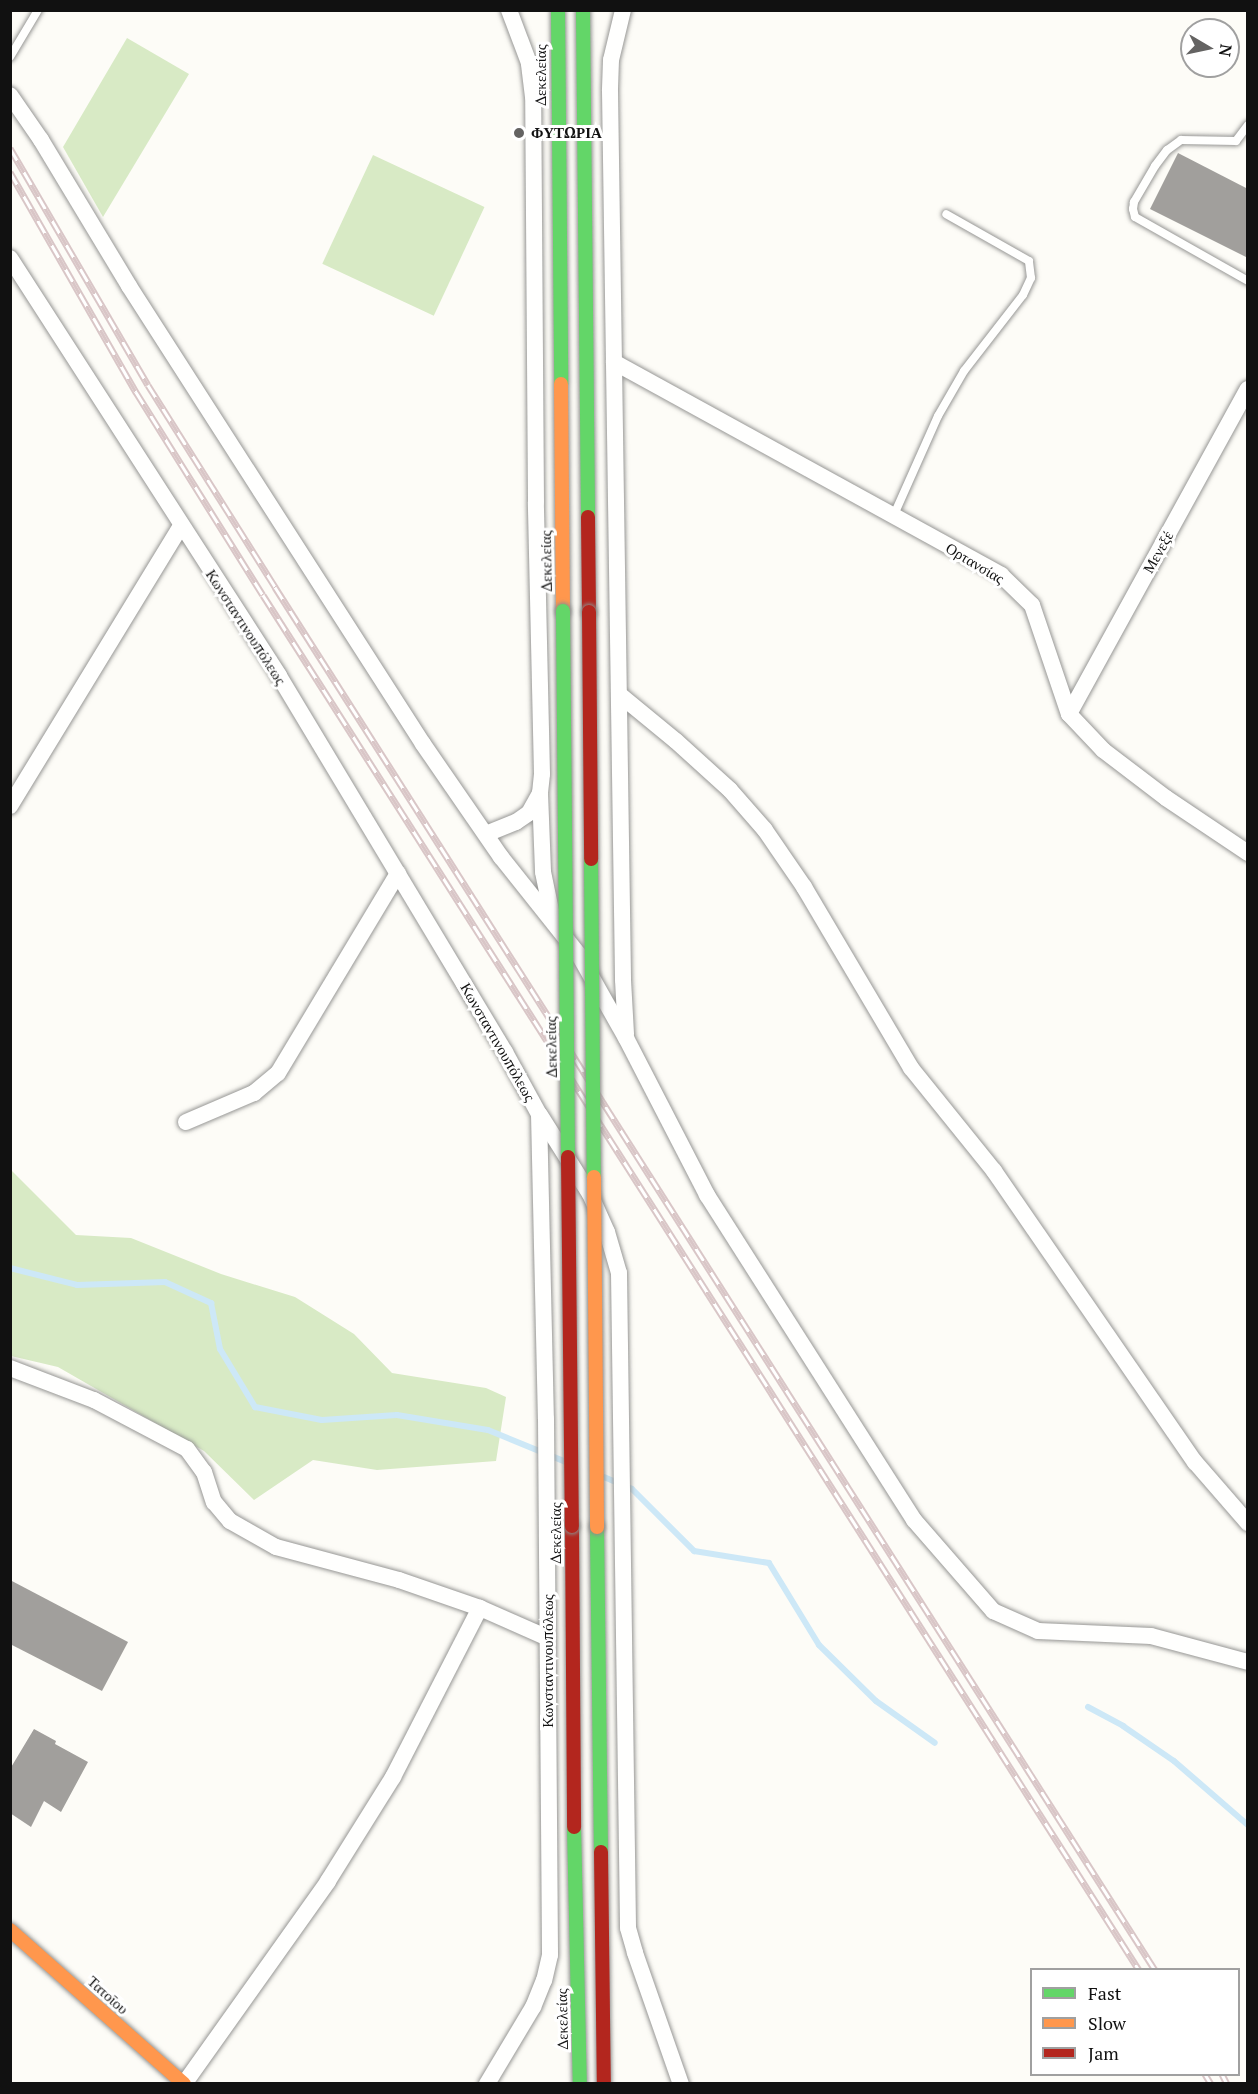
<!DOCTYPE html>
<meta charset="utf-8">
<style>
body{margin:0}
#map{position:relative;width:1258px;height:2094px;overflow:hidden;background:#fdfcf7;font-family:"PT Serif",serif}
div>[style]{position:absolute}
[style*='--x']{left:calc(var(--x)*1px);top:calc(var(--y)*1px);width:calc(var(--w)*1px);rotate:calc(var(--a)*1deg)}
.forest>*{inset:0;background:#d8eac5;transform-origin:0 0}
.stream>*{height:6px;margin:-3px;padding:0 3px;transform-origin:3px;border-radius:3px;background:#cde8f7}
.building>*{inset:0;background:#a19f9c}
.roads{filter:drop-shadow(0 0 2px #979795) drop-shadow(0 0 2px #979795)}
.lane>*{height:8px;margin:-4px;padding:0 4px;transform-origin:4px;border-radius:4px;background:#fffffe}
.street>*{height:16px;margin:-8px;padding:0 8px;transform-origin:8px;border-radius:8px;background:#fffffe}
.fast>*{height:14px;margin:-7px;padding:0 7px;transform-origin:7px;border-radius:7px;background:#63d668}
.slow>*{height:14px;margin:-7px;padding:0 7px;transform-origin:7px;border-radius:7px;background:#ff974d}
.jam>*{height:14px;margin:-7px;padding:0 7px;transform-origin:7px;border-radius:7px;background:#b3261e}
.rail>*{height:7px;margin-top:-3.5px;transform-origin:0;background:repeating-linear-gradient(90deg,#fff 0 14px,#d9c6c7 0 28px);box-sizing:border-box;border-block:2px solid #d9c6c7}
.bridges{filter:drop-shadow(0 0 2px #8e8d8b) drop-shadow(0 0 2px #8e8d8b)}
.fast-bridge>*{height:14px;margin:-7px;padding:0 7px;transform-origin:7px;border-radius:7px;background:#63d668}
.slow-bridge>*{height:14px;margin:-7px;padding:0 7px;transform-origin:7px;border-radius:7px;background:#ff974d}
.jam-bridge>*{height:14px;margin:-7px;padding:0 7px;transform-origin:7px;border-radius:7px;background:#b3261e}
.dots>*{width:16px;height:16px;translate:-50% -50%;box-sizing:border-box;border:3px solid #fff;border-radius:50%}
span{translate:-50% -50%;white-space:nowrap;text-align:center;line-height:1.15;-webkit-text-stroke:6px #fff;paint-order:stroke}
.street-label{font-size:15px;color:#111}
.poi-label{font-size:15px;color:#111;font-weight:700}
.left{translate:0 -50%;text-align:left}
.frame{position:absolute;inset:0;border:12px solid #111;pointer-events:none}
.legend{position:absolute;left:1030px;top:1968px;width:210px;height:108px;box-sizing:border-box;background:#fff;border:2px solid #a0a0a0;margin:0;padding:8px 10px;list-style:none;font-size:18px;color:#111}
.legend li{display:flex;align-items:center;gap:12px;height:30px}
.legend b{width:30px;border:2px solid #a0a0a0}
.north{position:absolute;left:1180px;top:18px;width:60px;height:60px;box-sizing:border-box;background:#fff;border:2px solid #a0a0a0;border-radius:50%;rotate:99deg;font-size:16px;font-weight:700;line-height:24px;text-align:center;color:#111}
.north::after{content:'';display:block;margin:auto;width:21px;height:27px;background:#646362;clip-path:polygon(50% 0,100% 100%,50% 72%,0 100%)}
</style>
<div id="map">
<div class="forest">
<div style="clip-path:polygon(127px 38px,189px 74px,103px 217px,63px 147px)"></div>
<div style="left:373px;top:155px;width:123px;height:120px;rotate:25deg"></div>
<div style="clip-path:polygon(10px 1169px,76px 1235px,131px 1238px,221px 1274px,295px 1297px,354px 1334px,392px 1373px,486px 1388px,506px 1397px,496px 1461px,377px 1470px,313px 1460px,254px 1500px,204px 1451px,58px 1367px,11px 1356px)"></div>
</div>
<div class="stream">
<div style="--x:10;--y:1268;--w:69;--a:14.2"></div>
<div style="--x:77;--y:1285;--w:88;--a:-2"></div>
<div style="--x:165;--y:1282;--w:51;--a:24.5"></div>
<div style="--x:211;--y:1303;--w:47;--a:78.9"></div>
<div style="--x:220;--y:1349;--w:68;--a:58.9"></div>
<div style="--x:255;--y:1407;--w:68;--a:11"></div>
<div style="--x:322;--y:1420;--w:75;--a:-3.8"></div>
<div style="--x:397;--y:1415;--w:92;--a:9.4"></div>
<div style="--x:488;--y:1430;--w:84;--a:22.3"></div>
<div style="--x:604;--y:1477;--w:30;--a:23"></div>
<div style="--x:632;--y:1489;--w:88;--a:45"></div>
<div style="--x:694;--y:1551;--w:76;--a:9.1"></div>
<div style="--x:769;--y:1563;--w:96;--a:58.6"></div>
<div style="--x:819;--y:1645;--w:80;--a:44.5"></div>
<div style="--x:876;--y:1701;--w:72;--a:35.4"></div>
<div style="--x:1088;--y:1707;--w:40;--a:28"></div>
<div style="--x:1123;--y:1726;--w:62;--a:34.5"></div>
<div style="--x:1174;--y:1761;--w:98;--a:40.9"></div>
</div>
<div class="building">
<div style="clip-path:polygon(1178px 153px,1248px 189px,1248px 258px,1150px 209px)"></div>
<div style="clip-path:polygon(10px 1580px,128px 1642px,102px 1691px,10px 1644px)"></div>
<div style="clip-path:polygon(34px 1729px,56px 1741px,55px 1744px,88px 1762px,61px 1812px,44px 1801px,31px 1827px,10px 1813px,10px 1769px)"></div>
</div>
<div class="roads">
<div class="lane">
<div style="--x:10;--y:57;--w:55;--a:-59.2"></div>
<div style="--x:1248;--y:125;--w:20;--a:127"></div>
<div style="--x:1236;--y:141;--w:55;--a:-179"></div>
<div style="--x:1181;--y:140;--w:17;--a:144"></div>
<div style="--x:1167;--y:150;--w:20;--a:127"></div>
<div style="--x:1155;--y:166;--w:42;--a:120.3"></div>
<div style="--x:1134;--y:202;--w:7;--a:98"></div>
<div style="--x:1133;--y:209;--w:8;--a:76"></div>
<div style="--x:1135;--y:217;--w:130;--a:29.5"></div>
<div style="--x:893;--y:517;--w:111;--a:-66"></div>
<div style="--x:938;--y:416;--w:52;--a:-60"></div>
<div style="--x:964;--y:371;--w:96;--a:-52.2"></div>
<div style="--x:1023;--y:295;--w:19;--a:-65"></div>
<div style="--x:1031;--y:278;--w:17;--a:-97"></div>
<div style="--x:1029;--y:261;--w:95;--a:-150.5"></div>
</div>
<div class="street">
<div style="--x:623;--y:10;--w:51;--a:103.5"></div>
<div style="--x:611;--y:60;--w:31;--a:92"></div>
<div style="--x:610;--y:91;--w:889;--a:89.16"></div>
<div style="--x:623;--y:980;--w:54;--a:86.8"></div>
<div style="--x:10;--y:95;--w:55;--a:55.4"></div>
<div style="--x:41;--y:140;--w:170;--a:58.9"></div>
<div style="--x:129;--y:286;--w:544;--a:57.3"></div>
<div style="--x:423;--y:744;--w:137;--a:55.4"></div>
<div style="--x:501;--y:857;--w:125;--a:51.5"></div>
<div style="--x:579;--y:955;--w:95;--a:60.5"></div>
<div style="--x:626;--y:1038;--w:177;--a:62.7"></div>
<div style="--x:707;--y:1195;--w:385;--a:57.5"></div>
<div style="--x:914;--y:1520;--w:121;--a:49"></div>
<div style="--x:993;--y:1611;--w:49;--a:24"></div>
<div style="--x:1038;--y:1631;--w:113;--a:2.5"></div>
<div style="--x:1151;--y:1636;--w:100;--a:15"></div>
<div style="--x:10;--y:258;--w:497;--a:57.2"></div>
<div style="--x:279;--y:676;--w:439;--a:59"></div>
<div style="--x:505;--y:1052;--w:71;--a:61.3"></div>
<div style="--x:539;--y:1114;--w:305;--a:88.7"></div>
<div style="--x:546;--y:1419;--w:536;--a:89.57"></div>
<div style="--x:550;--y:1955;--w:26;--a:103"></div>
<div style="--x:544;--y:1980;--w:29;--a:112"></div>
<div style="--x:533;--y:2007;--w:90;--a:120.9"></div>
<div style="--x:614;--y:362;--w:442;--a:28.8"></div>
<div style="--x:1001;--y:575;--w:43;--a:44.1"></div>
<div style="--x:1032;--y:605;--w:115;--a:71.3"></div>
<div style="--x:1069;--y:714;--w:50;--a:46.6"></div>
<div style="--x:1103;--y:750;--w:79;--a:37.3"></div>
<div style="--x:1166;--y:798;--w:99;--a:33.9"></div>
<div style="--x:620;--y:695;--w:72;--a:39.4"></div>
<div style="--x:676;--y:741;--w:73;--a:42.2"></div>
<div style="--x:730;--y:790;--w:53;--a:48.8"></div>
<div style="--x:765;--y:830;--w:69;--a:55.6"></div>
<div style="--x:804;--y:887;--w:210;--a:59.4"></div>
<div style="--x:911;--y:1068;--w:132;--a:51.1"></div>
<div style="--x:994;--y:1171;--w:354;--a:55.4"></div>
<div style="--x:1195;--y:1462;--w:81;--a:49"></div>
<div style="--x:1069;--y:714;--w:371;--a:-61.2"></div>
<div style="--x:540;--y:793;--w:79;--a:87.8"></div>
<div style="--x:543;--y:872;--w:49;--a:78.2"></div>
<div style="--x:10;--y:806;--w:328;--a:-58.6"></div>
<div style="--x:486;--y:834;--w:32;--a:-22"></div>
<div style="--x:516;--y:822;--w:16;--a:-35"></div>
<div style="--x:529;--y:813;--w:23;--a:-61"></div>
<div style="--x:540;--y:793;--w:19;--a:-84"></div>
<div style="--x:542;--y:774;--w:272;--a:-91.3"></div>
<div style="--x:536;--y:502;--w:405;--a:-90.4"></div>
<div style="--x:533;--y:97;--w:34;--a:-97"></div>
<div style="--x:529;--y:63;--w:57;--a:-110.7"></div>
<div style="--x:540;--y:1115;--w:93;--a:57.7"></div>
<div style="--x:590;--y:1194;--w:42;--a:65.9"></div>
<div style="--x:607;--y:1232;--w:43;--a:73.7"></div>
<div style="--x:619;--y:1273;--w:655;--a:89.21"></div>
<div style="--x:628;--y:1928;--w:26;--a:74"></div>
<div style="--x:635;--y:1953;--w:139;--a:70.7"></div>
<div style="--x:186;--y:1122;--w:74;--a:-23.1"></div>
<div style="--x:254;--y:1093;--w:31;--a:-40"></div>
<div style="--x:278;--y:1073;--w:233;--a:-59"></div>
<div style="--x:10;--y:1368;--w:90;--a:20.9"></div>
<div style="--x:94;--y:1400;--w:105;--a:27.8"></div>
<div style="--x:187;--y:1449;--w:29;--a:54"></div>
<div style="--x:204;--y:1472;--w:32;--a:72"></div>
<div style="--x:214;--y:1502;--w:25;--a:50"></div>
<div style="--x:230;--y:1521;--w:53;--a:29.5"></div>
<div style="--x:276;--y:1547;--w:127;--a:15"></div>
<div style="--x:399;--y:1580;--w:86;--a:19.1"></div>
<div style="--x:480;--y:1608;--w:74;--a:23.8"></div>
<div style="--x:184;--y:2084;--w:249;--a:-54.6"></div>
<div style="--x:328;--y:1881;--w:123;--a:-58"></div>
<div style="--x:393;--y:1777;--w:190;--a:-62.8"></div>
</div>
<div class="fast">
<div style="--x:558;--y:10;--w:374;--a:89.5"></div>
<div style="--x:583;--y:10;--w:507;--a:89.43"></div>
<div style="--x:597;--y:1527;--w:325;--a:89.3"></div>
<div style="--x:574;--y:1827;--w:257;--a:88.7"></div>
</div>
<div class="slow">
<div style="--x:561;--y:384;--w:227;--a:89.5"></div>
<div style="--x:10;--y:1930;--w:232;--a:41.5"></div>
</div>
<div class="jam">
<div style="--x:588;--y:517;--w:95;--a:89.4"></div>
<div style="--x:572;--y:1526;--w:301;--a:89.6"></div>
<div style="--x:601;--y:1852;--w:232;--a:89.3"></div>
</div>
</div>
<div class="rail">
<div style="--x:10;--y:148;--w:274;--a:59.8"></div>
<div style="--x:148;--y:385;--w:239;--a:57.8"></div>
<div style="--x:275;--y:587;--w:1639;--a:57.53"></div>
<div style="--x:10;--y:172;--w:254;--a:60.2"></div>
<div style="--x:136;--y:392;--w:239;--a:58"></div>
<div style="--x:263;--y:595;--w:1630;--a:57.5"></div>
<div style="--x:1205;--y:2074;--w:12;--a:59"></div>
<div style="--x:1222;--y:2074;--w:11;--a:63"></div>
</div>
<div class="bridges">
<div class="fast-bridge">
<div style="--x:563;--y:611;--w:546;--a:89.48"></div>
<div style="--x:591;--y:859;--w:318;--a:89.5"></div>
</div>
<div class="slow-bridge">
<div style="--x:594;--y:1177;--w:350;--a:89.5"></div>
</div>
<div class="jam-bridge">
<div style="--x:589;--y:612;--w:247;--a:89.5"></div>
<div style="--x:568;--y:1157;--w:369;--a:89.4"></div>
</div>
</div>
<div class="dots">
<div style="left:519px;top:133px;background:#646362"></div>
</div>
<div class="street-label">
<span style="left:541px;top:75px;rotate:-90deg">Δεκελείας</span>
<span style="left:1158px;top:552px;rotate:-61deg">Μενεξέ</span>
<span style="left:546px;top:561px;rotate:-91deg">Δεκελείας</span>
<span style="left:975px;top:563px;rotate:31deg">Ορτανσίας</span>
<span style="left:246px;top:627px;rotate:57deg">Κωνσταντινουπόλεως</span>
<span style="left:498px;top:1042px;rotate:60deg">Κωνσταντινουπόλεως</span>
<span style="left:551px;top:1047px;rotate:-91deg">Δεκελείας</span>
<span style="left:556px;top:1533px;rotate:-90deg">Δεκελείας</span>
<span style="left:548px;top:1661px;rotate:-90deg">Κωνσταντινουπόλεως</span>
<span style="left:108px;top:1995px;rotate:42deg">Τατοΐου</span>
<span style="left:562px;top:2019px;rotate:-91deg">Δεκελείας</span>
</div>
<div class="poi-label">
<span class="left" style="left:531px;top:133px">ΦΥΤΩΡΙΑ</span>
</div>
<div class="frame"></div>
<ul class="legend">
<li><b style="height:8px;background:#63d668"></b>Fast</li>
<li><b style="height:8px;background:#ff974d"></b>Slow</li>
<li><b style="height:8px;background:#b3261e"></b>Jam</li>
</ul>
<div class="north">N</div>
</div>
